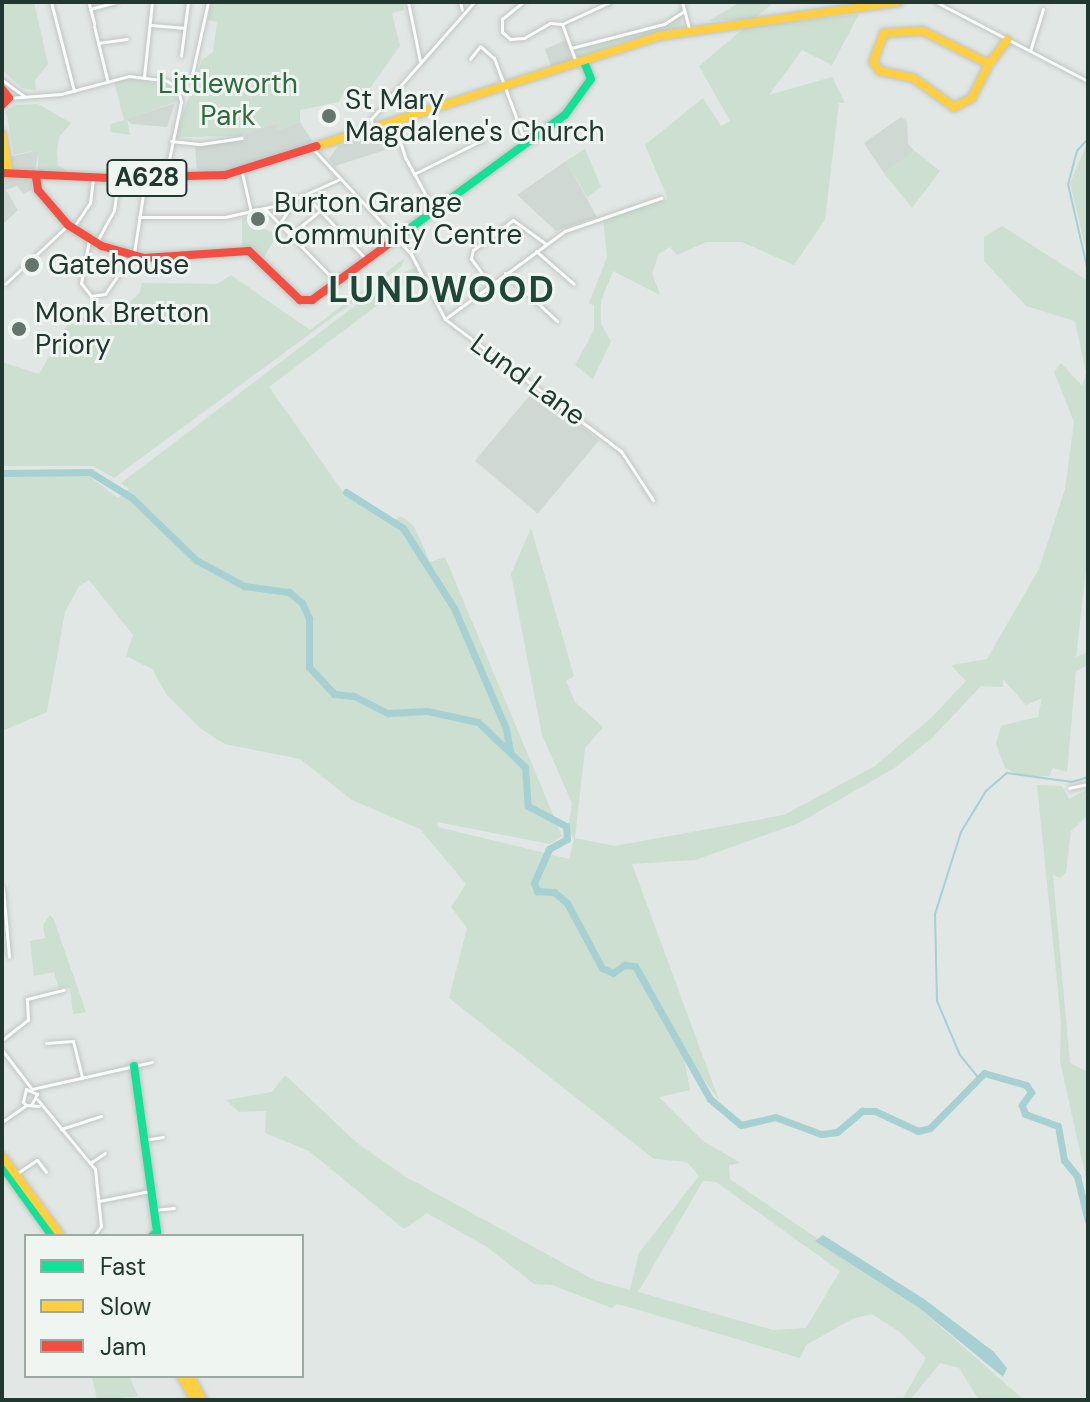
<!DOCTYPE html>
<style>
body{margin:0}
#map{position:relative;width:1090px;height:1402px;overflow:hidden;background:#e1e7e4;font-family:"DM Sans",sans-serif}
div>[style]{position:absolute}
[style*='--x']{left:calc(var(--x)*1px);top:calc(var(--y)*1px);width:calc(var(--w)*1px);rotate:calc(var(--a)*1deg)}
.built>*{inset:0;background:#d0d8d3;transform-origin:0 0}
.green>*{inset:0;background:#ccdfd0}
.water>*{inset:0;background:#a6d0d1}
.stream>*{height:2px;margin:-1px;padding:0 1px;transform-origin:1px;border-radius:1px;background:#a6d0d1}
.river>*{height:7px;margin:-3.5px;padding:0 3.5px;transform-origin:3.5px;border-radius:3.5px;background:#a6d0d1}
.roads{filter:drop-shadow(0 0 2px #bec4c1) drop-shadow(0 0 2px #bec4c1)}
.street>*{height:3px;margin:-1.5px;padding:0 1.5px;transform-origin:1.5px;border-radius:1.5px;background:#fafbfb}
.fast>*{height:8px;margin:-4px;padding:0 4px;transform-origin:4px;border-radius:4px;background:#16e098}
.slow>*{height:8px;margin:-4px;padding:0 4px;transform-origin:4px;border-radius:4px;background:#ffcf43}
.jam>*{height:8px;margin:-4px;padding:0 4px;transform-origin:4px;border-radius:4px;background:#f24e42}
.dots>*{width:22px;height:22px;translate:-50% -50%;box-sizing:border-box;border:4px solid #eff6f2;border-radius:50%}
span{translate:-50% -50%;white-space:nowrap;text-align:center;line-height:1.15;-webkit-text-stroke:6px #eff6f2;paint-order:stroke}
.shield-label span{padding:2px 6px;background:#eff6f2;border:2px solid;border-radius:6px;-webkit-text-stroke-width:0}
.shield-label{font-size:26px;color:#22372f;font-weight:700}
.park-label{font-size:28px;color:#316940}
.poi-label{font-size:28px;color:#22372f}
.left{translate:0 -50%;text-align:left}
.street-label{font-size:28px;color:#22372f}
.district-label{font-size:36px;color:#204639;font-weight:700;letter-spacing:2px}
.frame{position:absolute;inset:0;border:4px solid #22372f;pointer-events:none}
.legend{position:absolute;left:24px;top:1234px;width:280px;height:144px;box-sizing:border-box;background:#eff6f2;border:2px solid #9daaa4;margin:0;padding:10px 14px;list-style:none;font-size:24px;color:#22372f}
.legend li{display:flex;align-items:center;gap:16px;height:40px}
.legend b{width:40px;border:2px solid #9daaa4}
</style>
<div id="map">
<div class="built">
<div style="clip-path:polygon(566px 40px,572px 61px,552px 69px,545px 49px)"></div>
<div style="clip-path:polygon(175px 103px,167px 127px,131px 124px,126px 119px)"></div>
<div style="clip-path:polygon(901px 117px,907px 121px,908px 144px,915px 151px,884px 173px,864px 143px)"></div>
<div style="clip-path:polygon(300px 122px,314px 144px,237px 169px,197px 173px,195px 146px,245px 140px,244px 134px,276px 123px,278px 130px)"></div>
<div style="clip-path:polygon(380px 133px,385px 150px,335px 166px,329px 159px,338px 146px)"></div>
<div style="clip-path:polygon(2px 148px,5px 158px,39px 150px,31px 190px,24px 194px,17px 186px,6px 190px,18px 210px,2px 225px)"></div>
<div style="clip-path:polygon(566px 161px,597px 217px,556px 231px,517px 195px)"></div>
<div style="left:536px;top:388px;width:82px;height:95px;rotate:40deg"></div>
</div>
<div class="green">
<div style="clip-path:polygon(2px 2px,34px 2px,48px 64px,35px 80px,36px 90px,22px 88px,2px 70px)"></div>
<div style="clip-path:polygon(211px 2px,404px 2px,404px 10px,392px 13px,400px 46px,360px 102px,345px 89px,339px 102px,300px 110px,300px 122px,278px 130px,275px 123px,241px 136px,175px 137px,202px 60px,213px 52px,217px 22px,208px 20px)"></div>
<div style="clip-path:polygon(740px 2px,774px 2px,754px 19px,709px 21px)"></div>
<div style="clip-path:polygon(859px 14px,832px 65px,802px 50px,769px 95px,832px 77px,845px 103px,839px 103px,825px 220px,794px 265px,742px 242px,706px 242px,677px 255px,670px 247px,659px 254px,652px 273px,660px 295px,613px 271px,601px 301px,601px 324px,611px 341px,593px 379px,575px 365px,594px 330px,594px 305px,589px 303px,607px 257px,603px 218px,668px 199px,645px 145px,703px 98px,721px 126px,730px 121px,699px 66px,744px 28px)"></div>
<div style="clip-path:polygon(680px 15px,682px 27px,615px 44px,581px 60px,574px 50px,663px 25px)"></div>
<div style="clip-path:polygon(133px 79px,170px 86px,178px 101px,127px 119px,130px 135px,110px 132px,110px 124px,124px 120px,114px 81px)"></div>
<div style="clip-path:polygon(38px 104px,71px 123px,59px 137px,57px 152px,58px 165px,71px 173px,38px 173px,38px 150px,14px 155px,6px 111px,15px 105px)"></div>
<div style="clip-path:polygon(1088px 141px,1088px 258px,1070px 183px)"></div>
<div style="clip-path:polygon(585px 149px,601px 187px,587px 197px,566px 161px)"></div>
<div style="clip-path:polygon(915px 151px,940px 171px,912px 208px,884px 173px)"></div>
<div style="clip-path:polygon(251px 216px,252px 222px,270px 232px,281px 229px,264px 257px,242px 246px,242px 218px)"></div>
<div style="clip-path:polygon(evenodd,1002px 226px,1088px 281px,1088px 551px,1076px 657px,1088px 652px,1088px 665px,1076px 671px,1067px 772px,1053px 768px,1049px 776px,1020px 776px,1005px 768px,996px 744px,1001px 726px,1038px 717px,1042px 698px,1026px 705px,1003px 679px,1003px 687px,981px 686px,932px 738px,896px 767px,799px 823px,695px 860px,632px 864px,719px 1100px,683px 1052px,690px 1090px,659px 1097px,703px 1141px,741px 1163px,729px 1165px,730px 1179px,918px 1307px,1024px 1400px,979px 1400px,959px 1368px,940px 1363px,910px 1400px,902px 1400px,926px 1358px,900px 1332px,872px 1314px,854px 1318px,806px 1345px,800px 1358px,639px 1310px,617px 1304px,612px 1308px,552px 1285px,534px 1284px,487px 1247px,427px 1213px,404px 1229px,309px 1151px,265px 1133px,266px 1111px,239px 1112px,226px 1100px,272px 1092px,285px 1075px,357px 1143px,406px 1177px,594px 1280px,630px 1290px,639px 1253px,699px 1176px,687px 1162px,654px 1159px,449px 998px,467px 928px,451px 907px,466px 884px,420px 829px,352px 800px,300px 759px,225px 744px,200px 728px,167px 695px,152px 669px,126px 656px,133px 635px,89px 580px,79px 586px,65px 612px,47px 712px,2px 731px,2px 475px,89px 476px,118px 498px,129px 489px,121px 483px,389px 280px,415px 267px,419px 274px,269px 387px,343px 492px,392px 522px,401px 516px,414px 526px,430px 562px,445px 557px,562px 836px,550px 844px,437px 822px,438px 827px,569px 859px,574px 839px,568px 829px,572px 803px,542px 735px,511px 574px,531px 528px,574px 676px,566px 681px,575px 702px,603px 727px,585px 748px,575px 838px,615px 846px,784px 815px,875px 766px,931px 718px,966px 681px,951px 665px,987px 659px,1039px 569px,1065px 489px,1074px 422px,1054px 372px,1061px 363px,1082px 386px,1086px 373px,1075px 321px,1026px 306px,984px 261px,984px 237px,1002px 226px,703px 1181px,716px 1182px,840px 1271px,806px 1328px,773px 1330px,638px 1292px,703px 1181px)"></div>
<div style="clip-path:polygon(405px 258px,401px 267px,114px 478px,93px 466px,2px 466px,2px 362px,39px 374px,75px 311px,89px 323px,114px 320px,140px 292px,142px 283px,217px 284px,231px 275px,310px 330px)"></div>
<div style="clip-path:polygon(1037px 785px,1062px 786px,1069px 799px,1088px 789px,1088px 815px,1071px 831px,1066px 872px,1060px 878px,1053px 875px,1070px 1063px,1086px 1071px,1088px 1082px,1088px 1188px,1060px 1061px,1061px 1021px)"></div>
<div style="clip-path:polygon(50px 915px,54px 920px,86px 1012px,73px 1014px,70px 988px,58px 987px,54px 972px,34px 976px,30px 941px,45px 938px,43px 925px)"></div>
<div style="clip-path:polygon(92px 1376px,129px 1376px,138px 1396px,97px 1400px)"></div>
</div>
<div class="water">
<div style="clip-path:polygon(823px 1235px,924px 1299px,994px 1352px,1007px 1368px,1003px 1377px,918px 1307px,815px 1241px)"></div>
</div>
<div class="stream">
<div style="--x:1088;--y:139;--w:16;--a:133"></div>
<div style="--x:1077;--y:151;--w:34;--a:105"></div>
<div style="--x:1068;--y:184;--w:89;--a:77.1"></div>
<div style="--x:977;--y:1076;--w:27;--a:-129"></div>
<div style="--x:960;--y:1055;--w:59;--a:-113.1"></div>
<div style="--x:937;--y:1001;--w:87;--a:-91.3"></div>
<div style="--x:935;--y:914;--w:86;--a:-72.4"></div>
<div style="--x:961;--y:832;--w:48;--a:-58.6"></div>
<div style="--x:986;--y:791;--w:28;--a:-41"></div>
<div style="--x:1007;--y:773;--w:66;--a:7.9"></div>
<div style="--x:1072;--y:782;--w:17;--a:-17"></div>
</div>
<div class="river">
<div style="--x:2;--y:473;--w:88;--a:-0.7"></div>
<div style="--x:90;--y:472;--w:49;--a:31.8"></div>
<div style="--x:132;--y:498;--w:89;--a:44.1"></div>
<div style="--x:196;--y:560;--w:55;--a:28.4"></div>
<div style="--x:244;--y:586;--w:45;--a:7.6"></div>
<div style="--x:289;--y:592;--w:17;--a:40"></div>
<div style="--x:302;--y:603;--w:17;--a:65"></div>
<div style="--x:309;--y:618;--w:49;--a:90"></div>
<div style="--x:309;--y:667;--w:37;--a:47"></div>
<div style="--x:334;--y:694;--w:20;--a:6"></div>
<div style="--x:354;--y:696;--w:38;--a:27"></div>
<div style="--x:388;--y:713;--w:39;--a:-3"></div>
<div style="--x:427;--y:711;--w:52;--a:12.2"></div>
<div style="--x:478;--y:722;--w:65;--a:43.8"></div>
<div style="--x:525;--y:767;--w:39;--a:86"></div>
<div style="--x:528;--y:806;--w:43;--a:27.8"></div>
<div style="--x:566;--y:826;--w:13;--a:86"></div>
<div style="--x:567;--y:839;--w:21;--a:151"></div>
<div style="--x:549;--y:849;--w:37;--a:114"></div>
<div style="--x:534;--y:883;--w:9;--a:69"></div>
<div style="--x:537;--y:891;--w:17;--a:3"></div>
<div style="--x:554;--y:892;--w:17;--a:40"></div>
<div style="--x:567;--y:903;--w:74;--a:61.7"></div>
<div style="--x:602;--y:968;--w:12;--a:24"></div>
<div style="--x:613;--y:973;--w:14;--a:-36"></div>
<div style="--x:624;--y:965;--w:11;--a:5"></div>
<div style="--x:635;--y:966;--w:153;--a:60.6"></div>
<div style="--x:710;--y:1099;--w:40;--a:40"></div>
<div style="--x:741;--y:1125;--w:35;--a:-13"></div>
<div style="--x:775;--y:1117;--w:49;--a:20.3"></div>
<div style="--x:821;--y:1134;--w:16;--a:-7"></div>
<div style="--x:837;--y:1132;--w:33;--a:-40"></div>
<div style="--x:862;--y:1111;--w:13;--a:0"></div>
<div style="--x:875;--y:1111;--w:47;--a:24.9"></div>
<div style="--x:918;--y:1131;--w:12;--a:-14"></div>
<div style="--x:930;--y:1128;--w:77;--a:-45.5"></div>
<div style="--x:984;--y:1073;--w:44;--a:15.9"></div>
<div style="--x:1026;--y:1085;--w:9;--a:54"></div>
<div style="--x:1031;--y:1092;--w:16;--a:125"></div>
<div style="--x:1022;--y:1105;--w:9;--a:72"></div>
<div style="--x:1025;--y:1114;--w:35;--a:20"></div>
<div style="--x:1058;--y:1126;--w:35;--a:80"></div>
<div style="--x:1064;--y:1160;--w:21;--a:51"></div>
<div style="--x:1077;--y:1176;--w:46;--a:76.3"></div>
<div style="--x:346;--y:492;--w:67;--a:32.3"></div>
<div style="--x:403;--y:528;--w:95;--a:57.5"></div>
<div style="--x:454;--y:608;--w:132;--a:66.7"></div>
<div style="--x:506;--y:729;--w:23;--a:80"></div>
</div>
<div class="roads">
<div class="street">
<div style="--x:51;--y:2;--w:92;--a:75.5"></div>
<div style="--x:408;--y:2;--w:60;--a:78.5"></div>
<div style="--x:460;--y:2;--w:8;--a:76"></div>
<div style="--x:523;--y:2;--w:27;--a:141"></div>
<div style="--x:502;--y:19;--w:13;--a:90"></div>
<div style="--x:502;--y:32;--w:11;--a:41"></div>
<div style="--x:510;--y:39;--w:14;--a:-4"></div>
<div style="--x:524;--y:38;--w:30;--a:-30"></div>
<div style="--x:550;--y:23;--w:12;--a:5"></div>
<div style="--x:682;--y:2;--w:28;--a:75"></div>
<div style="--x:936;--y:2;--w:171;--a:27.5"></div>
<div style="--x:89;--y:4;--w:20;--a:75"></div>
<div style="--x:90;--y:9;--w:27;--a:-15"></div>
<div style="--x:562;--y:24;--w:53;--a:-24.6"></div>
<div style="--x:562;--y:24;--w:40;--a:69.8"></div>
<div style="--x:151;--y:25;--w:32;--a:5"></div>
<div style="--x:94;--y:26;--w:55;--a:76.2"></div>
<div style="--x:98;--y:43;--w:29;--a:-8"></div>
<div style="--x:571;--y:48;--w:96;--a:-14.5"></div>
<div style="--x:664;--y:24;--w:24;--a:-33"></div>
<div style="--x:1030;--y:51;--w:44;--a:-72.8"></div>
<div style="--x:181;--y:56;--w:54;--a:-82.6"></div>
<div style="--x:470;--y:59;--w:16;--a:-52"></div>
<div style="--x:480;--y:46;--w:18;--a:41"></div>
<div style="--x:494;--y:58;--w:92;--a:69.6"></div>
<div style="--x:144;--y:77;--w:75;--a:-83.9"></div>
<div style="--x:2;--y:80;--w:27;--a:36"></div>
<div style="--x:178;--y:88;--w:19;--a:-43"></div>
<div style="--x:192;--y:75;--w:75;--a:-77.6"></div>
<div style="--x:9;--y:98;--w:52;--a:-4.4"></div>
<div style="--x:61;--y:94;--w:70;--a:-14.8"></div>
<div style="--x:129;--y:76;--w:38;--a:7"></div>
<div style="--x:167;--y:81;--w:13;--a:32"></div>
<div style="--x:394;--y:123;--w:38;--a:72"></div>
<div style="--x:406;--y:159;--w:58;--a:61.2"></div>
<div style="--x:372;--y:125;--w:6;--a:-99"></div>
<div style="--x:371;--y:119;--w:156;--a:-48.6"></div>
<div style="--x:171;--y:141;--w:30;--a:6"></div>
<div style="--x:201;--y:144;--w:41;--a:-8.3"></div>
<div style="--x:313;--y:149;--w:144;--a:47"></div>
<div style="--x:411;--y:254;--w:73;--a:62.4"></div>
<div style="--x:445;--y:319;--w:220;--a:36.9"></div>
<div style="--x:621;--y:451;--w:59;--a:56.9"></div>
<div style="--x:242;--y:173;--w:40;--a:77"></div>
<div style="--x:166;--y:174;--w:74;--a:-78.2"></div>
<div style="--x:181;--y:102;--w:14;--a:-102"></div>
<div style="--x:414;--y:174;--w:78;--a:-26.6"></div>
<div style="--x:306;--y:196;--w:88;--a:46.4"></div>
<div style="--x:265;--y:209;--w:100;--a:45.8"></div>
<div style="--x:139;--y:217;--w:86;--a:0"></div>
<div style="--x:225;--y:217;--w:63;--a:-12.9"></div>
<div style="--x:286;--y:203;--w:59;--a:-24"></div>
<div style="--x:279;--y:224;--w:19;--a:-55"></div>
<div style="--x:73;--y:228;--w:30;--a:-56"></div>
<div style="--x:90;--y:203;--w:25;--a:-83"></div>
<div style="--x:290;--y:235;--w:38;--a:-39"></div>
<div style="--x:89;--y:240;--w:44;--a:100.5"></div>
<div style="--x:81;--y:283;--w:16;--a:52"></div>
<div style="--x:91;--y:296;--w:14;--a:-8"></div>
<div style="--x:105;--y:294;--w:46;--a:-55.6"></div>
<div style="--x:97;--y:241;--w:35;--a:-61"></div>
<div style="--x:114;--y:210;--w:28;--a:-82"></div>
<div style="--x:536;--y:251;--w:50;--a:41"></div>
<div style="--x:134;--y:253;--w:72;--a:-81.2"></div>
<div style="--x:505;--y:273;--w:71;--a:42.7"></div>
<div style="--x:5;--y:284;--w:86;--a:-43.1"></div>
<div style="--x:491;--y:286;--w:34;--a:-126"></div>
<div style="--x:471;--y:258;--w:8;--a:-76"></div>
<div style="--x:473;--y:250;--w:50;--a:-36.9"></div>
<div style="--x:513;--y:220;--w:39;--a:36"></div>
<div style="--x:445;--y:319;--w:149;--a:-36.3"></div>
<div style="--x:565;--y:231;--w:102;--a:-19"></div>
<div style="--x:1069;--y:788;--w:19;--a:-12"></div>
<div style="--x:3;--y:888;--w:69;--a:85"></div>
<div style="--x:2;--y:1040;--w:33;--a:-38"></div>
<div style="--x:28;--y:1020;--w:21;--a:-93"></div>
<div style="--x:27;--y:999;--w:38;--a:-14"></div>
<div style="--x:46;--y:1043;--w:27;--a:-4"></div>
<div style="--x:73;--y:1041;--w:38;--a:76"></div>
<div style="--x:2;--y:1050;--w:48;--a:52.7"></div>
<div style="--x:32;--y:1089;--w:123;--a:-12.7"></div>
<div style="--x:37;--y:1099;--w:91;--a:50.4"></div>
<div style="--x:95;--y:1169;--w:57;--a:84"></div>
<div style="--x:101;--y:1226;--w:12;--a:125"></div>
<div style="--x:31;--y:1105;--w:13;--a:-61"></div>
<div style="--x:37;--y:1094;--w:12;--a:-156"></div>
<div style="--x:26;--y:1089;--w:13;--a:103"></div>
<div style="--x:23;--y:1102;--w:4;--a:45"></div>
<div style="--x:26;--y:1105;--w:13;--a:4"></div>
<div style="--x:2;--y:1122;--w:28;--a:-35"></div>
<div style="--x:61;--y:1129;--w:42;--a:-18"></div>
<div style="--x:144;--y:1140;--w:19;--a:-9"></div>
<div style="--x:90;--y:1163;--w:18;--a:-34"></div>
<div style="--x:16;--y:1174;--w:25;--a:-34"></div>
<div style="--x:37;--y:1160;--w:15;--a:53"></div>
<div style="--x:99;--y:1201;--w:52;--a:-11.1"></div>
<div style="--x:154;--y:1210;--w:20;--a:-6"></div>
</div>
<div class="fast">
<div style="--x:390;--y:243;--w:217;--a:-36.2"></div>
<div style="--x:565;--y:115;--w:44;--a:-54.2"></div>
<div style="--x:591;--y:79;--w:18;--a:-112"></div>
<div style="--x:134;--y:1066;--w:168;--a:82.1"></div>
<div style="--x:157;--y:1232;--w:6;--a:141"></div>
<div style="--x:2;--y:1166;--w:86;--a:54.5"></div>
</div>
<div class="slow">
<div style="--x:989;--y:64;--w:38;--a:117"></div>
<div style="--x:972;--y:98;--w:20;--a:153"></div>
<div style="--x:954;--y:107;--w:50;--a:-144.7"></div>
<div style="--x:913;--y:78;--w:34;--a:-168"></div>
<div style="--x:880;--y:71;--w:11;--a:-128"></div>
<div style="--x:873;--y:62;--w:31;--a:-69"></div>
<div style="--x:884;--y:33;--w:39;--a:-3"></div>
<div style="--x:923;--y:31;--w:74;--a:26.6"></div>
<div style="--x:989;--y:64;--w:30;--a:-53"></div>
<div style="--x:2;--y:134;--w:41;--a:80.1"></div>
<div style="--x:317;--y:146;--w:359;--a:-17.8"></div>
<div style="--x:659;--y:36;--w:242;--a:-8.1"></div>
<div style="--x:2;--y:1156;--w:99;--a:53.6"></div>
<div style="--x:181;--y:1376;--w:28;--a:60"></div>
<div style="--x:190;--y:1376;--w:27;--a:62"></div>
</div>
<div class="jam">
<div style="--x:2;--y:89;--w:11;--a:52"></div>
<div style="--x:9;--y:98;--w:10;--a:135"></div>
<div style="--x:2;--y:173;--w:108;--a:2.7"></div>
<div style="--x:110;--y:178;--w:115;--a:-1.5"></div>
<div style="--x:225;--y:175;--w:96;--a:-17.5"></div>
<div style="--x:36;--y:177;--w:13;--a:81"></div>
<div style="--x:38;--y:190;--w:46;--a:49.4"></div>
<div style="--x:68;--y:225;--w:40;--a:32"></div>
<div style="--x:102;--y:246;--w:44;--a:15.9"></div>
<div style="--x:144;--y:258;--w:105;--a:-3.8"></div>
<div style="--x:249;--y:251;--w:71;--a:43.9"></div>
<div style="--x:300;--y:300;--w:12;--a:0"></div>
<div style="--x:312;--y:300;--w:97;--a:-36.2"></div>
</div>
</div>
<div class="dots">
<div style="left:329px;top:116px;background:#65756e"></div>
<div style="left:258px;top:219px;background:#65756e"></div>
<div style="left:32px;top:265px;background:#65756e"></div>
<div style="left:19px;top:329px;background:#65756e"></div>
</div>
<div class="shield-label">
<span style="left:147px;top:178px">A628</span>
</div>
<div class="park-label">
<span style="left:228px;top:100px">Littleworth<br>Park</span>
</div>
<div class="poi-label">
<span class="left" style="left:345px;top:116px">St Mary<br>Magdalene's Church</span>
<span class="left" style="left:274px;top:219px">Burton Grange<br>Community Centre</span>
<span class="left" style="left:48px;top:265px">Gatehouse</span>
<span class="left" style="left:35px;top:329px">Monk Bretton<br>Priory</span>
</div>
<div class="street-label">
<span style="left:528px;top:380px;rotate:36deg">Lund Lane</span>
</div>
<div class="district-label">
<span style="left:442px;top:290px">LUNDWOOD</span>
</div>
<div class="frame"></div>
<ul class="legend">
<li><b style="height:10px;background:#16e098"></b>Fast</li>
<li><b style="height:10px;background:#ffcf43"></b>Slow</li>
<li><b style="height:10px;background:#f24e42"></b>Jam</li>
</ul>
</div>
